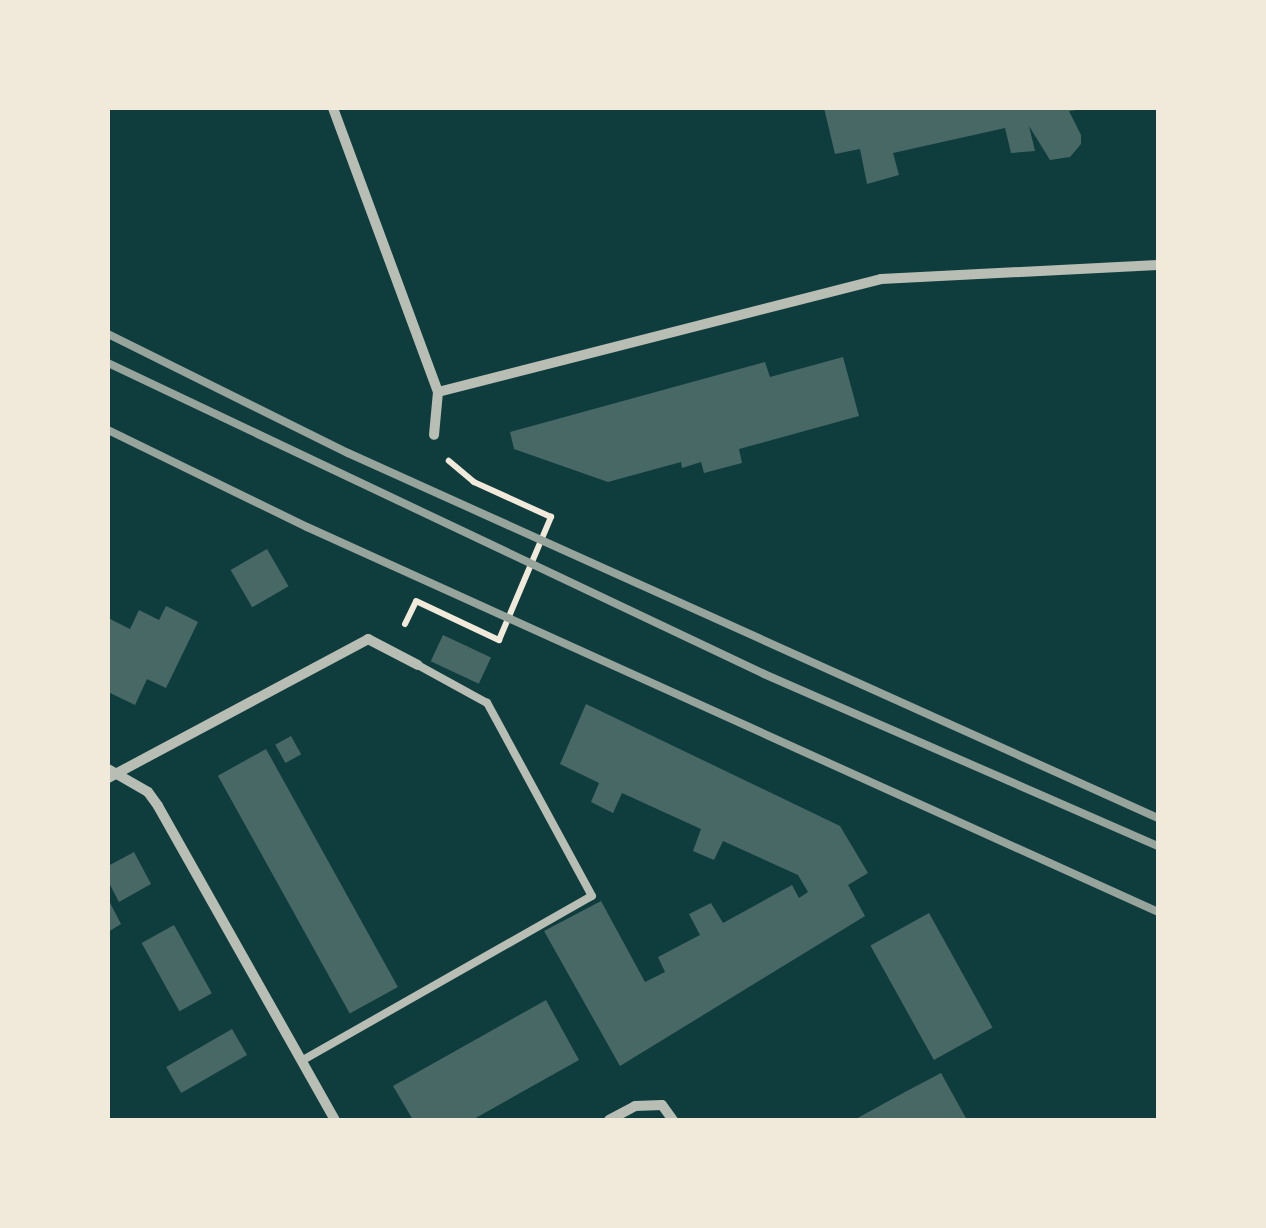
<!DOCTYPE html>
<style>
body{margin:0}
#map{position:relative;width:1266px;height:1228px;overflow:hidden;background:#0f3d3e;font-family:"Noto Sans",sans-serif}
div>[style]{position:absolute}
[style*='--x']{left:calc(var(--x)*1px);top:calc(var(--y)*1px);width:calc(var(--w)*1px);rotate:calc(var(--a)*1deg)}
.building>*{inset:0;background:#486865;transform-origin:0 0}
.path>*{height:6px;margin:-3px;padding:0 3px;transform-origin:3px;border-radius:3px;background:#f1e9da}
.service>*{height:8px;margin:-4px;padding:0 4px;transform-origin:4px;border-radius:4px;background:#b8beb3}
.minor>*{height:10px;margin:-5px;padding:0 5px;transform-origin:5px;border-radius:5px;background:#b8beb3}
.rail>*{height:8px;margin:-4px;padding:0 4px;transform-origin:4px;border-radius:4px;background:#97a49c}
span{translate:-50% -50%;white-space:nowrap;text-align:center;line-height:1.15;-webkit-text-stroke:10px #f1e9da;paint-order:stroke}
.frame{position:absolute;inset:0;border:110px solid #f1e9da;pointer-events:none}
</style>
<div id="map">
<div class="building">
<div style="clip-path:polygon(824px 108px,1094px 108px,1069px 111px,1081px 135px,1081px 144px,1070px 157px,1050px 160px,1029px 126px,1035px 151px,1011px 153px,1005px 128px,893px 153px,899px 175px,867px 184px,860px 149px,835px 154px)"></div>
<div style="clip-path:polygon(843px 357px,859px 416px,739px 449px,742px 463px,704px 473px,701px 462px,682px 468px,681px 462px,608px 482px,514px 449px,510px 432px,765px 362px,770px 377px)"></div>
<div style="left:267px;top:549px;width:43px;height:42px;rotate:60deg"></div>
<div style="clip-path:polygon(166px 606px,198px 622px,166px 688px,147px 679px,135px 705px,108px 692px,108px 618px,130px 629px,139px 610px,159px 620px)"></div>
<div style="left:443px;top:635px;width:53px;height:29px;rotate:25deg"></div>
<div style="clip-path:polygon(586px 704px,840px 826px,868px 873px,848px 885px,865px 916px,620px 1066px,544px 931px,601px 901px,645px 982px,665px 972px,658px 957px,700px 935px,689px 914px,711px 903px,723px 923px,792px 885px,799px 898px,808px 892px,798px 875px,723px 841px,714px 860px,693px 851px,701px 829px,622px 793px,613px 813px,591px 802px,599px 783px,560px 764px)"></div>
<div style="left:291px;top:736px;width:21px;height:18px;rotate:61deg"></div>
<div style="left:266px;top:749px;width:272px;height:55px;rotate:61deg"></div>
<div style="clip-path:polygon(134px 852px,151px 884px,119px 902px,108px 881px,108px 866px)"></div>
<div style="clip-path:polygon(108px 899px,121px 924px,108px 932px)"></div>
<div style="left:929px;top:913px;width:131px;height:67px;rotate:61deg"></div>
<div style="left:174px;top:925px;width:78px;height:37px;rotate:61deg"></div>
<div style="clip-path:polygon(546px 1000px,579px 1060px,472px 1120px,413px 1120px,393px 1086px)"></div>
<div style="left:232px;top:1029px;width:30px;height:76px;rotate:60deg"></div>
<div style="clip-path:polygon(941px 1073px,967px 1120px,854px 1120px,905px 1092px)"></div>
</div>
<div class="path">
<div style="--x:405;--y:624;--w:25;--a:-64"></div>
<div style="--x:416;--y:601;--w:92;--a:25.2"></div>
<div style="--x:499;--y:640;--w:134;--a:-67.1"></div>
<div style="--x:551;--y:517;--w:85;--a:-155.6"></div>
<div style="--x:474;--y:482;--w:33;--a:-140"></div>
</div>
<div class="service">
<div style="--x:303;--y:1060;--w:332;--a:-29.6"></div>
<div style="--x:592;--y:896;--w:220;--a:-118.5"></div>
<div style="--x:487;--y:703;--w:79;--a:-151.2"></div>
</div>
<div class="minor">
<div style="--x:333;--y:108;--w:303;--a:69.7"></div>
<div style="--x:438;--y:392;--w:43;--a:95.3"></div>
<div style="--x:438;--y:392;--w:457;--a:-14.3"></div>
<div style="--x:881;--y:279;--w:277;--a:-2.9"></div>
<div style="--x:108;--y:769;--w:46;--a:29.9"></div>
<div style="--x:148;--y:792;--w:17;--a:54"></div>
<div style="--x:158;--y:806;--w:360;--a:60.6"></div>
<div style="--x:108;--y:778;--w:295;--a:-28.1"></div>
<div style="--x:368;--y:639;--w:56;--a:27.5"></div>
<div style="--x:609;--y:1120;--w:30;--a:-28"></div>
<div style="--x:635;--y:1106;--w:27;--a:-2"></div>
<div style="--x:662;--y:1105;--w:19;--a:54"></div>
</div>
<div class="rail">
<div style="--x:108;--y:334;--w:268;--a:26.4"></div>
<div style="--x:348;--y:453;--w:888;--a:24.26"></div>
<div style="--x:108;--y:363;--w:726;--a:25.36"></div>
<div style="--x:764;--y:674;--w:430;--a:23.6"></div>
<div style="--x:108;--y:430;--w:221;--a:26"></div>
<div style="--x:307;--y:527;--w:934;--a:24.34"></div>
</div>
<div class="frame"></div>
</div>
